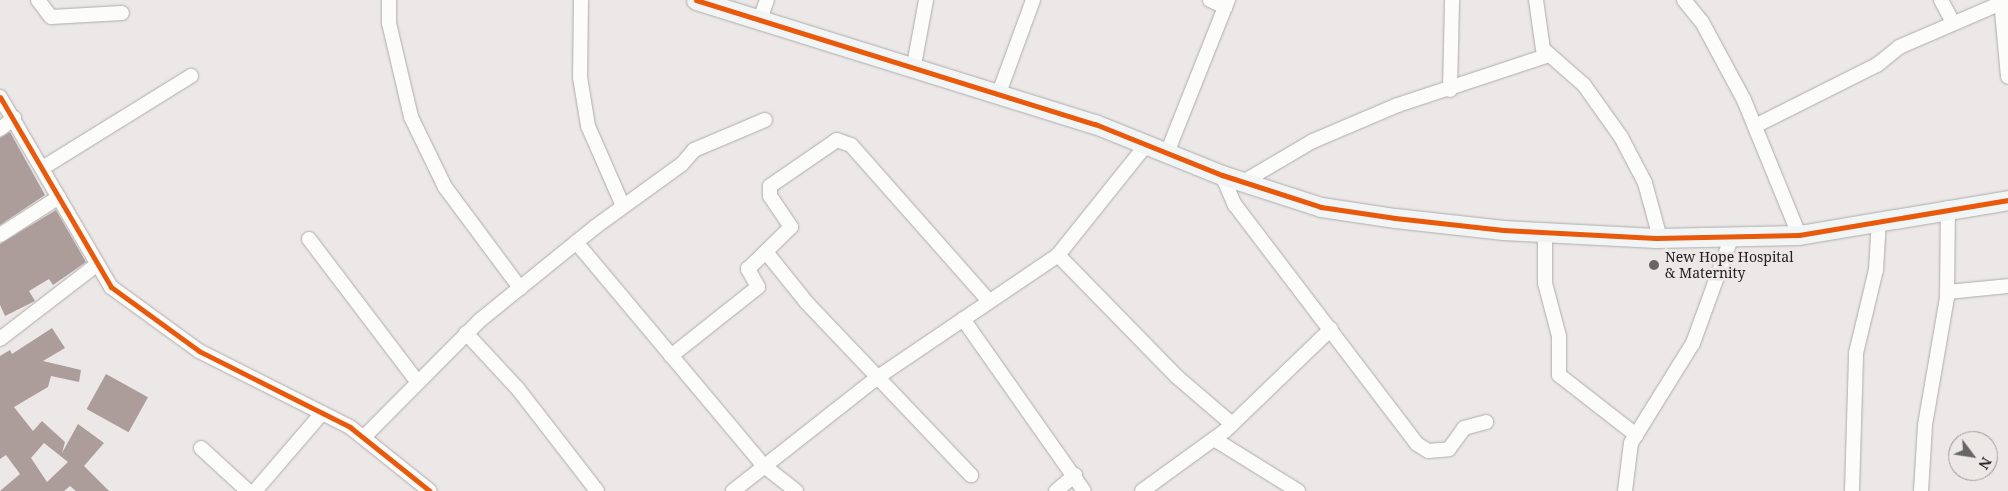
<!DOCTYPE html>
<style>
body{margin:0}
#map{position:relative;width:2008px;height:491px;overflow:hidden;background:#ece8e7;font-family:"Noto Serif",serif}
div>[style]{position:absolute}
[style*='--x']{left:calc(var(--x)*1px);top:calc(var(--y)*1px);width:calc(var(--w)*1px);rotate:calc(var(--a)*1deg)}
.building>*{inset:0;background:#ac9c9a;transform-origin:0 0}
.roads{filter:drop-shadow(0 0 1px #aeacab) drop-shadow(0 0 1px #aeacab)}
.street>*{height:14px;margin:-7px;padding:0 7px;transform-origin:7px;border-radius:7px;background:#fcfcfb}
.secondary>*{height:19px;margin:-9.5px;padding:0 9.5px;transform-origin:9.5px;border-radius:9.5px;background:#f2f5f5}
.cycleway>*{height:5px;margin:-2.5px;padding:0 2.5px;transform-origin:2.5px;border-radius:2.5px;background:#e8590c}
.dots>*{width:14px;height:14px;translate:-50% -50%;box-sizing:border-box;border:2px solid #ede7e6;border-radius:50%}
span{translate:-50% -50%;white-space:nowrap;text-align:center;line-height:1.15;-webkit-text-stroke:5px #ede7e6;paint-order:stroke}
.poi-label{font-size:14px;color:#232121}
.left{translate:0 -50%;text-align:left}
.north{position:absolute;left:1948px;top:431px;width:50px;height:50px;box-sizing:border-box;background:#ede7e6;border:1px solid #9c9897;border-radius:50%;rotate:121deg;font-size:14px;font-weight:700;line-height:20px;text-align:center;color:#232121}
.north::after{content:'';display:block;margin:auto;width:18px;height:22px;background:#696766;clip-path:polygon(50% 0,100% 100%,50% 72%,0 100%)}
</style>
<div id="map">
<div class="building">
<div style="clip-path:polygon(10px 132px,45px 195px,0 225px,0 138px)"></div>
<div style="clip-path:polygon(56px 210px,86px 262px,53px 285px,49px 279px,29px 291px,35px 301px,5px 316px,0 305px,0 244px)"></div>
<div style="clip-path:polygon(evenodd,52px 328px,65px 348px,43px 361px,81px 370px,79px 382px,51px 376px,48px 387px,14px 407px,33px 431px,42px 421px,65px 442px,62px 453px,78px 424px,104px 443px,84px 466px,109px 491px,76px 491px,70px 486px,64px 491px,0 491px,20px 474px,6px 455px,0 459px,0 356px,10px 350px,12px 354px,52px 328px,44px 443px,68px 462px,47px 482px,31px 458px,44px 443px)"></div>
<div style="left:106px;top:374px;width:48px;height:40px;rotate:29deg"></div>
</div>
<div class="roads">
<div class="street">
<div style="--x:38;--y:0;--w:21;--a:53"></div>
<div style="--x:51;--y:17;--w:71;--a:-3.2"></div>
<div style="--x:389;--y:0;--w:23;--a:90"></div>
<div style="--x:389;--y:23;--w:97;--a:76.8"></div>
<div style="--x:411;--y:117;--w:78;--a:64.1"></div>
<div style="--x:445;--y:187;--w:126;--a:53.4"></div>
<div style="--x:581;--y:0;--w:77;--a:90.7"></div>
<div style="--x:580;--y:77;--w:50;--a:80.7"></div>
<div style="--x:588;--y:126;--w:87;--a:66.4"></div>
<div style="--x:1210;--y:0;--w:17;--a:25"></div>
<div style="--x:1536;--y:0;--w:49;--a:81.9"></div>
<div style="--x:1543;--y:49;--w:55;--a:41.3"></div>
<div style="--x:1584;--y:85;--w:64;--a:54.6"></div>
<div style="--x:1621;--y:137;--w:52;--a:62.4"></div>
<div style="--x:1645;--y:183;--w:57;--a:74.7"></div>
<div style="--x:1684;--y:0;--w:28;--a:51"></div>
<div style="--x:1702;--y:22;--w:89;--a:61.7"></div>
<div style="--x:1744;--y:100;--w:146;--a:67.8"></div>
<div style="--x:1941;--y:0;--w:26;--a:62"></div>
<div style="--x:2001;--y:0;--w:77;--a:84.8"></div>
<div style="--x:760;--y:20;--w:21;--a:-71"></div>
<div style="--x:914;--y:65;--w:66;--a:-79.5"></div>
<div style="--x:1450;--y:90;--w:90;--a:-88.7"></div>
<div style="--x:999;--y:93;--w:99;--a:-69.9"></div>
<div style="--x:0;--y:97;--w:220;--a:59.7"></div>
<div style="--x:111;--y:287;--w:109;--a:36"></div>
<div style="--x:199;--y:351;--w:169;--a:26.7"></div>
<div style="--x:350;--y:427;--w:102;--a:38.7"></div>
<div style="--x:1755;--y:126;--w:136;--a:-26.6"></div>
<div style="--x:1877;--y:65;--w:28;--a:-39"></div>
<div style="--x:1899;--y:47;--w:111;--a:-23.3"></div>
<div style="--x:0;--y:129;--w:18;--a:-38"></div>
<div style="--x:1167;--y:153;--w:165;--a:-68.3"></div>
<div style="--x:44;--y:167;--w:173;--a:-31.8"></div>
<div style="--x:1222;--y:175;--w:33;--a:67"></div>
<div style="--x:1235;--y:205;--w:300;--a:52.7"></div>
<div style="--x:1417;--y:444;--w:13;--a:32"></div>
<div style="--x:1428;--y:451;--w:21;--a:-5"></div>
<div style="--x:1449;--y:449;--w:26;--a:-54"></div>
<div style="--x:1464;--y:428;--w:23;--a:-15"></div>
<div style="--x:1243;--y:182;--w:81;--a:-30.4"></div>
<div style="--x:1313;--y:141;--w:92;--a:-23"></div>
<div style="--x:1398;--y:105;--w:159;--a:-18.3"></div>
<div style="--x:1545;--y:232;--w:51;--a:90"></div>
<div style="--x:1545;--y:283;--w:55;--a:75.2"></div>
<div style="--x:1559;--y:336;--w:39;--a:90"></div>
<div style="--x:1559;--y:375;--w:98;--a:37.9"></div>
<div style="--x:0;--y:235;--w:70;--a:-32.8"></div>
<div style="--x:309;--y:239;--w:177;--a:52.8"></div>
<div style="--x:576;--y:242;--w:291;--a:50"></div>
<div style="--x:763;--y:465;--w:42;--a:38.2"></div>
<div style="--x:766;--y:252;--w:65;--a:51.2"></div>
<div style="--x:807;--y:303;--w:238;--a:46.4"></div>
<div style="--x:1058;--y:255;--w:169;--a:45.7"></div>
<div style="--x:1176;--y:376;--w:74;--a:40.6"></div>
<div style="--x:1947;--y:292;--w:61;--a:-5.6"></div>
<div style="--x:963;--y:319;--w:210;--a:54.9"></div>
<div style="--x:466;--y:333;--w:76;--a:47.1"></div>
<div style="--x:518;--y:389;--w:129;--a:52.2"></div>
<div style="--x:0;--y:339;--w:121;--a:-37.6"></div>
<div style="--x:671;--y:356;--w:111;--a:-38.4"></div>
<div style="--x:758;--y:287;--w:21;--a:-119"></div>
<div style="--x:748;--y:269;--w:60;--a:-44.3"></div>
<div style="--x:791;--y:227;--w:37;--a:-124"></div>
<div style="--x:770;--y:196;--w:10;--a:-90"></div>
<div style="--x:770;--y:186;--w:81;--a:-34.5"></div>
<div style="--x:837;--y:140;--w:15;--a:20"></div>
<div style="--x:851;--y:145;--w:208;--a:48.5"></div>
<div style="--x:364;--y:437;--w:163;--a:-45.2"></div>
<div style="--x:479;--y:321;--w:149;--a:-39"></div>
<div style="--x:595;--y:227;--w:107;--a:-35.9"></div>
<div style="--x:682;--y:164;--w:18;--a:-49"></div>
<div style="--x:694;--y:150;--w:77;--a:-22.9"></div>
<div style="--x:1214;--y:439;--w:99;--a:31.8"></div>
<div style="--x:201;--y:448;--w:64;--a:42.5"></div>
<div style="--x:255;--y:491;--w:103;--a:-49.3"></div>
<div style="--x:733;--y:491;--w:184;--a:-38.2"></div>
<div style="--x:878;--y:377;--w:217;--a:-34.1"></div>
<div style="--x:1058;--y:255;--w:142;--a:-51.3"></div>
<div style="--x:1056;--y:491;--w:25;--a:-40"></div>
<div style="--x:1142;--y:491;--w:102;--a:-35.9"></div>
<div style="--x:1225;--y:431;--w:147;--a:-43.9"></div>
<div style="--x:1625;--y:491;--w:48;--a:-82.9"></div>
<div style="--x:1631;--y:443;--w:118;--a:-58.2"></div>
<div style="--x:1693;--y:343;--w:114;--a:-70"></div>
<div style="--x:1852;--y:491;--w:138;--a:-88.3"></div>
<div style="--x:1856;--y:353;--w:85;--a:-76.5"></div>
<div style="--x:1876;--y:270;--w:50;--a:-86.6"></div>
<div style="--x:1921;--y:491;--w:66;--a:-86.5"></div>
<div style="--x:1925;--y:425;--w:129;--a:-80.2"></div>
<div style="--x:1947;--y:298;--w:90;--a:-89.4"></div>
</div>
<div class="secondary">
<div style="--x:696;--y:0;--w:418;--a:17.3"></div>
<div style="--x:1095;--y:124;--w:137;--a:21.9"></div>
<div style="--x:1222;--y:175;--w:104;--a:17.9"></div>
<div style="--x:1321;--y:207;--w:75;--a:8.5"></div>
<div style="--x:1395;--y:218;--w:109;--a:6.3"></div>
<div style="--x:1503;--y:230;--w:153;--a:3"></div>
<div style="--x:1656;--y:238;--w:143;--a:-1.2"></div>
<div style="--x:1799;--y:235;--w:212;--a:-9.5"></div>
</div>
</div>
<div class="cycleway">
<div style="--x:696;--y:0;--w:418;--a:17.3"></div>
<div style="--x:1095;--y:124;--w:137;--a:21.9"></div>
<div style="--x:1222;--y:175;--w:104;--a:17.9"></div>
<div style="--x:1321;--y:207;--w:75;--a:8.5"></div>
<div style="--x:1395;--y:218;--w:109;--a:6.3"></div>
<div style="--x:1503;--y:230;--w:153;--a:3"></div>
<div style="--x:1656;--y:238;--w:143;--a:-1.2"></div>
<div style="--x:1799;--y:235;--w:212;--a:-9.5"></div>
<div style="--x:0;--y:97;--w:220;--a:59.7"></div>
<div style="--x:111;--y:287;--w:109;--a:36"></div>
<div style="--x:199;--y:351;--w:169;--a:26.7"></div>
<div style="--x:350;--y:427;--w:102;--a:38.7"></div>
</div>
<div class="dots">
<div style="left:1654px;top:265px;background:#696766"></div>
</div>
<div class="poi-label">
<span class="left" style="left:1665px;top:265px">New Hope Hospital<br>&amp; Maternity</span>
</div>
<div class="north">N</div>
</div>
